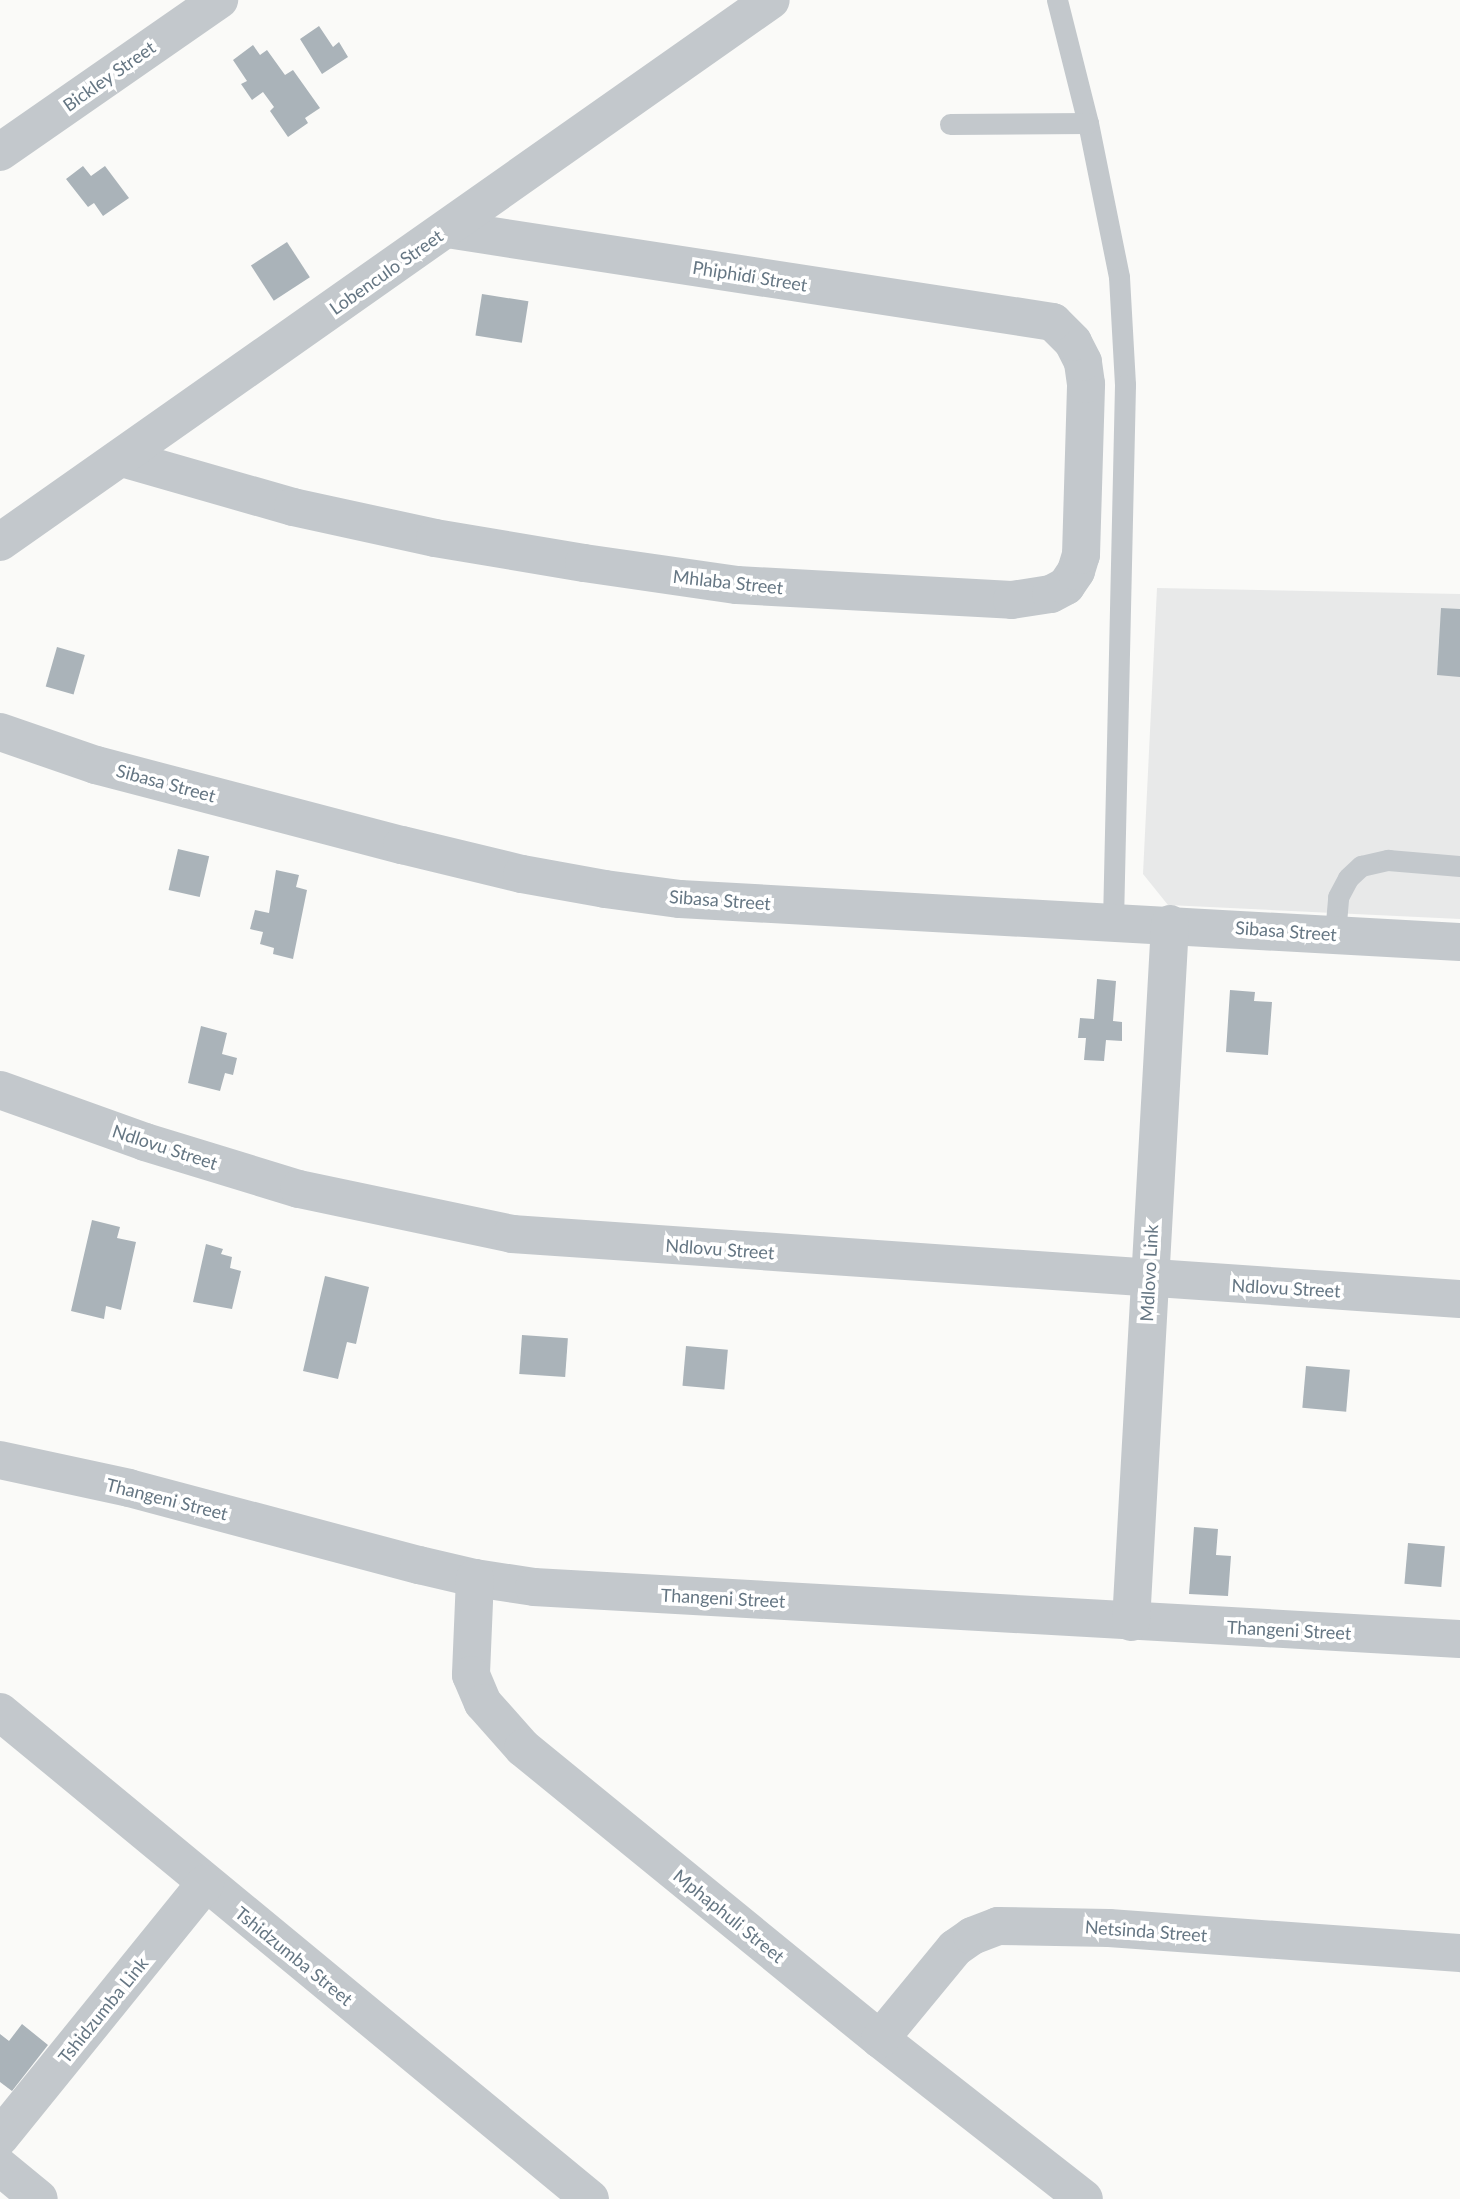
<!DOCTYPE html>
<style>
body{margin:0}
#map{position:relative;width:1460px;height:2199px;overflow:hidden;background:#fafaf8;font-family:Lato,sans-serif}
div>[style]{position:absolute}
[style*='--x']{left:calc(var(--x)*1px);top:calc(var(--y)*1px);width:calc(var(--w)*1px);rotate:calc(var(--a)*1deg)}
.built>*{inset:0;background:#e8e9e9}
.building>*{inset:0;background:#aab3b9;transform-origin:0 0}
.service>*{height:21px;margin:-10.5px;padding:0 10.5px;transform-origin:10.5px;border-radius:10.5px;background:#c3c8cc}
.minor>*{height:38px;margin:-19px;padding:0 19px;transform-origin:19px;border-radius:19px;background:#c3c8cc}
.tertiary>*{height:38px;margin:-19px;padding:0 19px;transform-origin:19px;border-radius:19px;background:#c3c8cc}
span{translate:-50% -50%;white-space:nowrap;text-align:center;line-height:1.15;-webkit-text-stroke:7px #fff;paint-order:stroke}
.street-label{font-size:18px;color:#657683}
</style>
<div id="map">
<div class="built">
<div style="clip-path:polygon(1157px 588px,1460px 594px,1460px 919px,1168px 905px,1143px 874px)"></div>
</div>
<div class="building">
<div style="clip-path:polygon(319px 26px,333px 47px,339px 42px,348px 57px,322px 74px,300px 39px)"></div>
<div style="clip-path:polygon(253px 45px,260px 55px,267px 50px,285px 75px,293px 70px,320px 108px,305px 118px,308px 123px,288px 137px,270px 111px,274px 107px,263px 92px,252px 100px,241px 84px,247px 81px,233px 60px)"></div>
<div style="clip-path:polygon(83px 166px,91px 176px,105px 166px,129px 198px,103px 216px,94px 203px,88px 207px,66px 179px)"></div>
<div style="left:287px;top:242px;width:42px;height:43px;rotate:57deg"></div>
<div style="left:482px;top:294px;width:47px;height:42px;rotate:9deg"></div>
<div style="clip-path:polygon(1441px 608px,1460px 609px,1460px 677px,1437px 675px)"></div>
<div style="left:57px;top:647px;width:29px;height:41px;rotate:16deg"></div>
<div style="left:178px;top:849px;width:32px;height:42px;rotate:13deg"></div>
<div style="clip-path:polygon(276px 870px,299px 875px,296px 887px,307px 890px,293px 959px,273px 954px,274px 948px,260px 944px,263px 932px,250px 929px,255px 910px,269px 913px)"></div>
<div style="clip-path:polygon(1097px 979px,1116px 981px,1113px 1021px,1122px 1022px,1122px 1041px,1106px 1040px,1104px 1061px,1084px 1060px,1086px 1038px,1078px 1038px,1080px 1018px,1094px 1019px)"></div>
<div style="clip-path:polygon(1230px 990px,1255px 992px,1254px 1001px,1272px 1002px,1268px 1055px,1226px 1052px)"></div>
<div style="clip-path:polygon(201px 1026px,227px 1033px,222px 1054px,237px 1058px,233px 1075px,225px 1073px,220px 1091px,188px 1083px)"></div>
<div style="clip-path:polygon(92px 1220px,120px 1227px,117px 1238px,136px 1242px,121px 1310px,106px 1306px,104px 1319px,71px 1311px)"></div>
<div style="clip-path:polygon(206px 1244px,223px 1249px,221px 1254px,232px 1257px,230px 1268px,241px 1271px,232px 1309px,193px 1302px)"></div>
<div style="clip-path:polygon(325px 1276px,369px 1287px,356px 1344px,347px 1342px,338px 1379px,303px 1371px)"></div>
<div style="left:522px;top:1335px;width:46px;height:39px;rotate:4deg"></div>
<div style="left:686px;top:1346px;width:42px;height:40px;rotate:5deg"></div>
<div style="left:1306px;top:1366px;width:44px;height:42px;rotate:5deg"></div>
<div style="clip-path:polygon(1194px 1527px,1218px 1529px,1216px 1555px,1231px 1556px,1228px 1596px,1189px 1594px)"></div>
<div style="left:1408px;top:1543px;width:37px;height:41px;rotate:5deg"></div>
<div style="clip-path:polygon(22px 2024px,48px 2045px,12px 2091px,0 2082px,0 2034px,9px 2041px)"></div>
</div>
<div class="service">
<div style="--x:1057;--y:0;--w:127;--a:75.9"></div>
<div style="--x:1088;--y:123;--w:157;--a:78.6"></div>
<div style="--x:1119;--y:277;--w:108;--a:86.8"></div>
<div style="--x:1125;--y:385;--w:536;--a:91.28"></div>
<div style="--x:950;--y:124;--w:138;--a:-0.4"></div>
<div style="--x:1335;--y:934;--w:37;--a:-85"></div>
<div style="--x:1338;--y:897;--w:21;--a:-62"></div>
<div style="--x:1348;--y:878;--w:18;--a:-43"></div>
<div style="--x:1361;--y:866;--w:28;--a:-13"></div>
<div style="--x:1388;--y:860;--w:72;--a:4.8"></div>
</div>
<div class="minor">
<div style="--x:122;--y:458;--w:178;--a:16"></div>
<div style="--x:293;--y:507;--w:145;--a:12.3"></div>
<div style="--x:435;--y:538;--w:151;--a:9.5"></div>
<div style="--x:584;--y:563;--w:155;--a:8.2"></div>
<div style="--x:737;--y:585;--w:275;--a:3.1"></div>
<div style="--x:1012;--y:600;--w:39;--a:-9"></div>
<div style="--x:1051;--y:594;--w:17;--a:-28"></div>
<div style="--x:1066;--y:586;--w:18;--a:-56"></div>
<div style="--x:1076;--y:571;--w:17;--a:-73"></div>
<div style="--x:1081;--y:555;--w:171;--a:-88.3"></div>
<div style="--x:1086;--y:384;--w:22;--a:-98"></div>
<div style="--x:1083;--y:362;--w:22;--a:-117"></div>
<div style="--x:1073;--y:342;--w:28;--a:-135"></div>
<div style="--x:1053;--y:322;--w:613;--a:-171.28"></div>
<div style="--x:0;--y:542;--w:942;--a:-35.11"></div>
<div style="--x:0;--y:732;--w:102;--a:19"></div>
<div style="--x:96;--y:765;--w:316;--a:14.7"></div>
<div style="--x:402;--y:845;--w:123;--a:13.6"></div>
<div style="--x:522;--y:874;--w:84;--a:10.2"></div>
<div style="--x:605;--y:889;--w:76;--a:7.6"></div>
<div style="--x:680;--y:899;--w:781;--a:3.16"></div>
<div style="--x:0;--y:1460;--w:132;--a:12.2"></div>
<div style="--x:129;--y:1488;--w:300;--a:14.9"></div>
<div style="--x:419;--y:1565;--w:57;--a:13.1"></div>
<div style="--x:475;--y:1578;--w:60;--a:8.7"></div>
<div style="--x:534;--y:1587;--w:927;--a:3.21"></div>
<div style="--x:475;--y:1578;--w:97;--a:92.4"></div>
<div style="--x:471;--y:1675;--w:30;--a:67"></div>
<div style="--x:483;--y:1703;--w:60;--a:48.4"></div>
<div style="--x:523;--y:1748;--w:461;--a:39.2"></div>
<div style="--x:880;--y:2039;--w:259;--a:38.1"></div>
<div style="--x:1131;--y:1622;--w:699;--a:-86.8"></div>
<div style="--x:0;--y:1712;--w:765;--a:39.54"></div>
<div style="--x:880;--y:2039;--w:118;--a:-50.5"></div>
<div style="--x:955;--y:1948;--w:21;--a:-35"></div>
<div style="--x:972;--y:1936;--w:28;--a:-21"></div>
<div style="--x:998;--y:1926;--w:111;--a:1"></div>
<div style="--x:1109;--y:1928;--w:352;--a:4.1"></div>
<div style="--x:0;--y:2137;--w:326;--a:-51"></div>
</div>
<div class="tertiary">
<div style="--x:0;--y:152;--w:267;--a:-34.8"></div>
<div style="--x:0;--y:1090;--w:154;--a:19.7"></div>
<div style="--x:145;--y:1142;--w:161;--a:17"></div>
<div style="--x:299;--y:1189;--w:218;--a:11.9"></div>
<div style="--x:512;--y:1234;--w:950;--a:3.92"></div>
<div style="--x:0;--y:2167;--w:50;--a:39.4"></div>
</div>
<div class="street-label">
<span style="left:109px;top:76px;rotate:-35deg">Bickley Street</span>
<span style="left:386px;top:272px;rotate:-35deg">Lobenculo Street</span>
<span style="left:750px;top:276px;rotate:9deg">Phiphidi Street</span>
<span style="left:728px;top:582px;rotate:6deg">Mhlaba Street</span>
<span style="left:166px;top:783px;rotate:15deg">Sibasa Street</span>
<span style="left:720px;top:900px;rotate:4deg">Sibasa Street</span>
<span style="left:1286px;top:931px;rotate:4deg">Sibasa Street</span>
<span style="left:165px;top:1147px;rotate:18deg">Ndlovu Street</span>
<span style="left:720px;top:1249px;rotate:4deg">Ndlovu Street</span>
<span style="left:1149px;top:1273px;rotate:-87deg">Mdlovo Link</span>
<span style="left:1286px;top:1288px;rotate:3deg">Ndlovu Street</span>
<span style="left:167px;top:1499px;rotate:14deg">Thangeni Street</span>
<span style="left:723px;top:1598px;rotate:3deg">Thangeni Street</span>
<span style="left:1289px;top:1630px;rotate:3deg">Thangeni Street</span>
<span style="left:729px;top:1916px;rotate:39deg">Mphaphuli Street</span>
<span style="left:1146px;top:1931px;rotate:4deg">Netsinda Street</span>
<span style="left:294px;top:1956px;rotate:39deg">Tshidzumba Street</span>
<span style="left:103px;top:2010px;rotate:-51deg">Tshidzumba Link</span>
</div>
</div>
